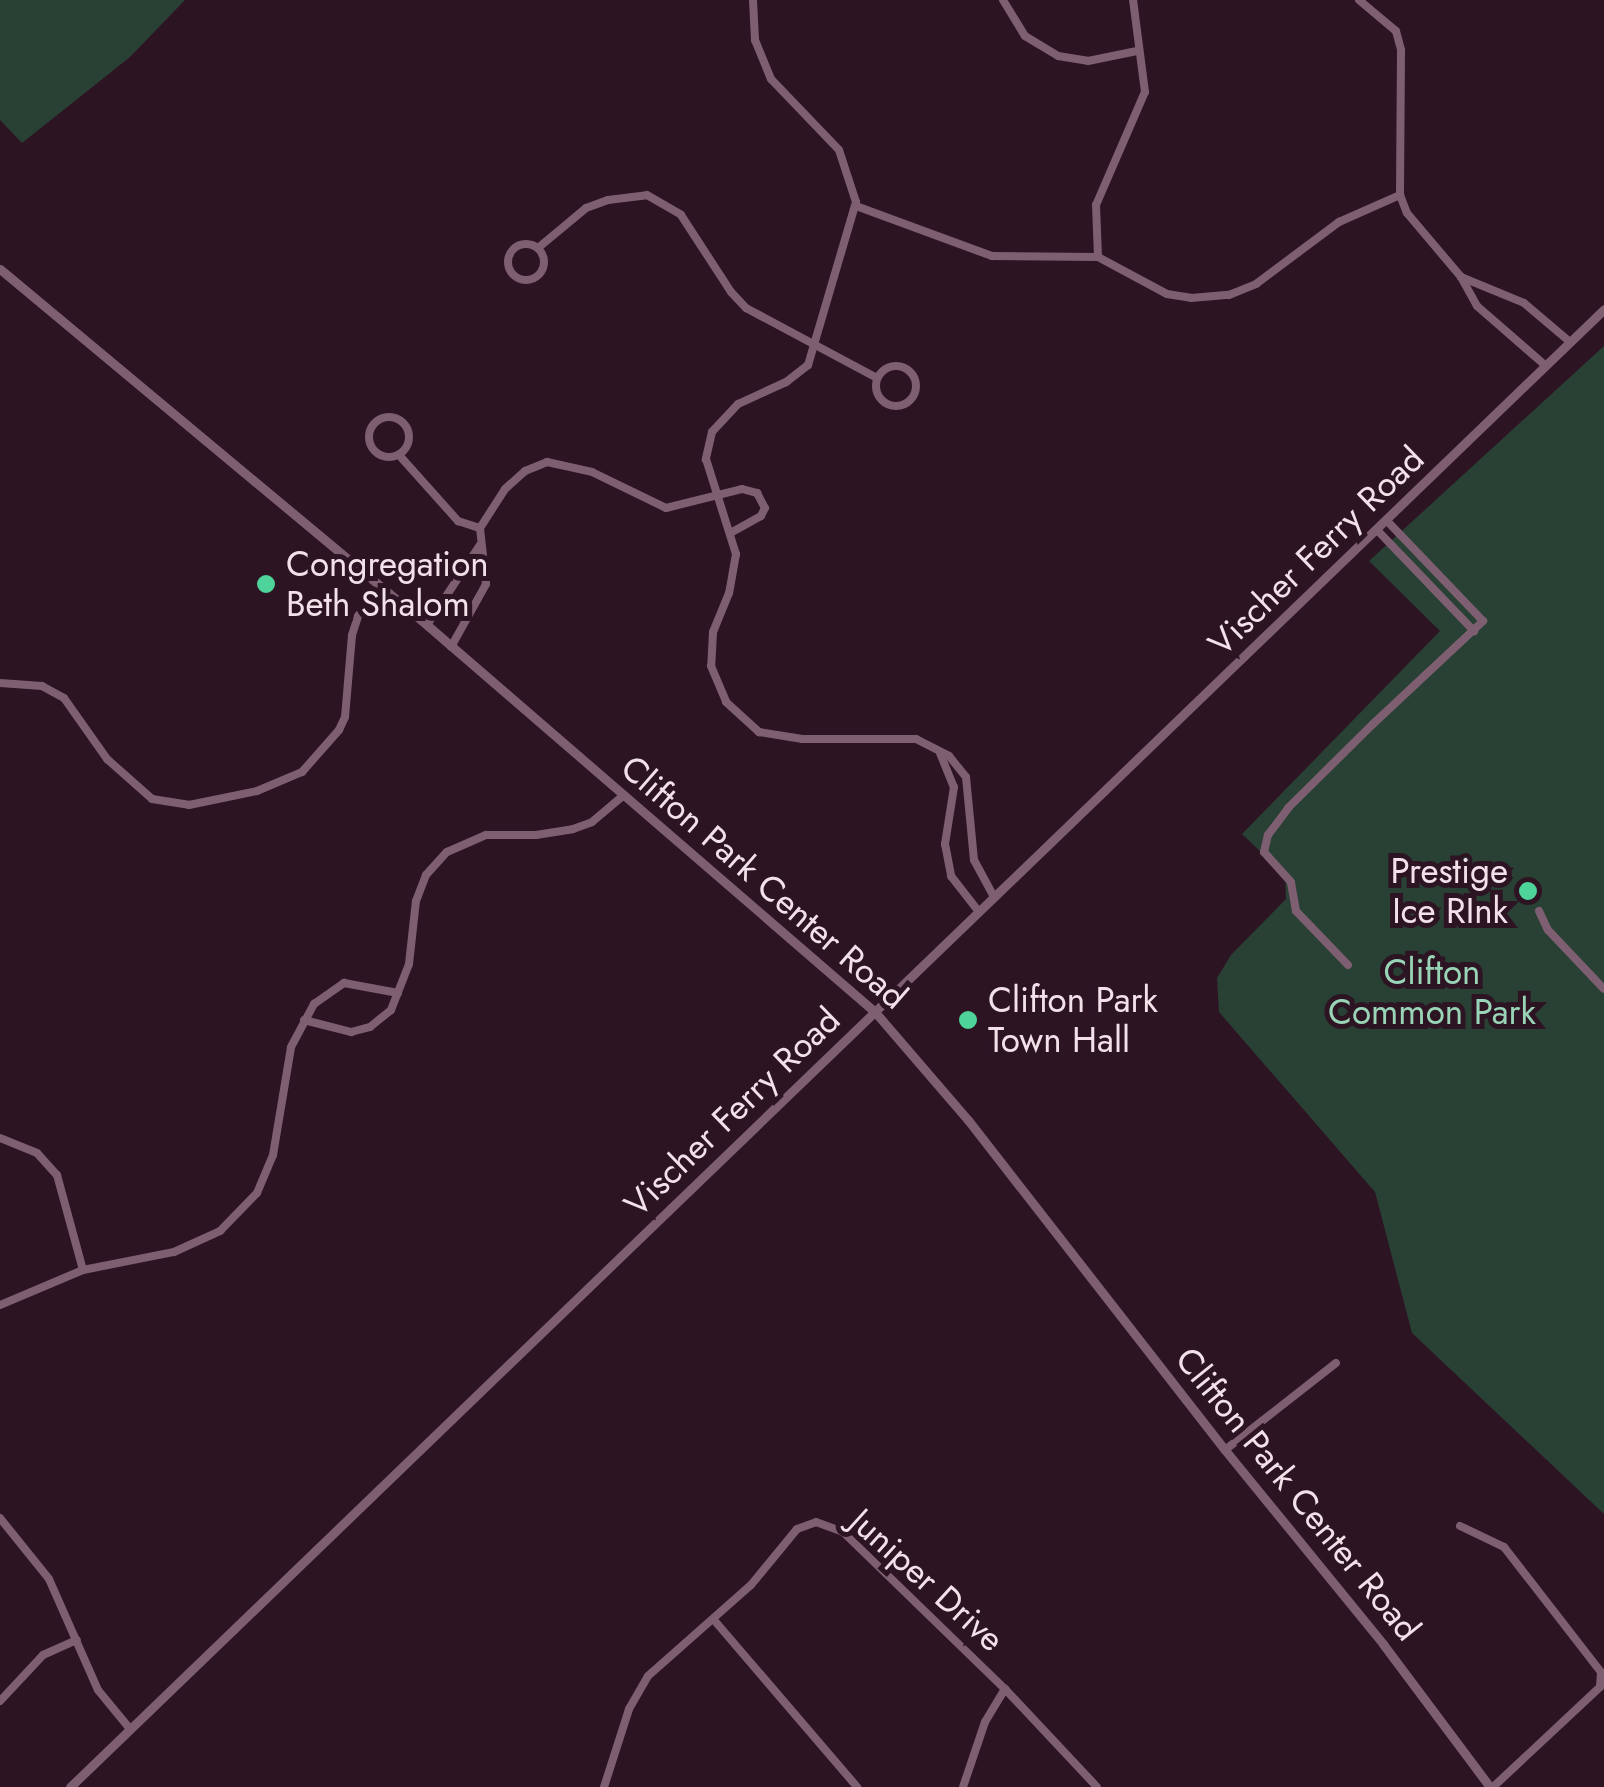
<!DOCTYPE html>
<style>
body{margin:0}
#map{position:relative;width:1604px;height:1787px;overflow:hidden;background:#2d1423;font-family:Jost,sans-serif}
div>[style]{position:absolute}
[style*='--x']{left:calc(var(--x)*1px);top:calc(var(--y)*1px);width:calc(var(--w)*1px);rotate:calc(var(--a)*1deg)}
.green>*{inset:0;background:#294034}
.minor>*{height:8px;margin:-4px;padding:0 4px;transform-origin:4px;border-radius:4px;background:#7e5f71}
.minor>.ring{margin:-4px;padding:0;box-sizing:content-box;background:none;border:8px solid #7e5f71;border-radius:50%}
.tertiary>*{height:9px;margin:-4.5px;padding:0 4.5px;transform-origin:4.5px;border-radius:4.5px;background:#7e5f71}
.dots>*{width:28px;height:28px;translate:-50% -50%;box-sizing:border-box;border:5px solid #2d1423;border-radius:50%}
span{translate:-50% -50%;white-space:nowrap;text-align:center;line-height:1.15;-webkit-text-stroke:10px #2d1423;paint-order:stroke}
.street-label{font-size:35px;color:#f3e1ea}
.poi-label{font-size:35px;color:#f3e1ea}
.left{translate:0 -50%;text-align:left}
.right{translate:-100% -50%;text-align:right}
.park-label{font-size:35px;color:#98d4b5}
</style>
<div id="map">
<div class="green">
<div style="clip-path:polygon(0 0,185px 0,130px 57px,22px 143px,0 120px)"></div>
<div style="clip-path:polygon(1604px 346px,1604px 1514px,1412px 1333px,1375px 1192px,1219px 1012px,1217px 978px,1231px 955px,1286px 899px,1285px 875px,1242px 834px,1440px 631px,1369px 561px)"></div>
</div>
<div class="minor">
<div style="--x:753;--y:0;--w:40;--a:87.1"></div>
<div style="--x:755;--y:40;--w:42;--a:67.7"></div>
<div style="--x:771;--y:79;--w:98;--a:46.2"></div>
<div style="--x:839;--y:150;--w:55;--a:71.9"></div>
<div style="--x:856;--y:202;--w:170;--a:106.4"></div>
<div style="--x:808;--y:365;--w:28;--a:142"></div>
<div style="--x:786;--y:382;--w:53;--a:155.4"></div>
<div style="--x:738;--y:404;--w:38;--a:133"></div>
<div style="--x:712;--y:432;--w:28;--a:103"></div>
<div style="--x:706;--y:459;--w:100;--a:72.5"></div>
<div style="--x:736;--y:554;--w:40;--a:100"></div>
<div style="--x:729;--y:593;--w:42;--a:112.3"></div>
<div style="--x:713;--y:632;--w:34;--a:93"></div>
<div style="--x:711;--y:666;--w:39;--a:67"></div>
<div style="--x:726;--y:702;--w:45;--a:42.3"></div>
<div style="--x:759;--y:732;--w:44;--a:9.2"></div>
<div style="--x:802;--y:739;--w:114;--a:0"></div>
<div style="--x:916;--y:739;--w:37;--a:27"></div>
<div style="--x:949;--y:756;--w:27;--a:51"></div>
<div style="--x:966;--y:777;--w:83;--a:84.5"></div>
<div style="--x:974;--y:860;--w:42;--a:61.6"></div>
<div style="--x:1003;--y:0;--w:42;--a:58.6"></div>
<div style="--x:1025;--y:36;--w:39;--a:31"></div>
<div style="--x:1058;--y:56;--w:30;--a:9"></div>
<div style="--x:1088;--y:61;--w:50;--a:-11.5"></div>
<div style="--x:1359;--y:0;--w:48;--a:40"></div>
<div style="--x:1396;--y:31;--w:20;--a:75"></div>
<div style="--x:1401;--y:50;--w:145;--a:90.4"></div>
<div style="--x:1400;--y:195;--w:19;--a:69"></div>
<div style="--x:1407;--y:213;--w:84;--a:49.8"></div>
<div style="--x:1461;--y:277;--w:33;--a:61"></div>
<div style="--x:1477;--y:306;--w:91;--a:41"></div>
<div style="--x:856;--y:206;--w:145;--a:20.2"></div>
<div style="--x:992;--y:256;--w:106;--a:0.5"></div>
<div style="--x:1098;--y:257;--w:78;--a:28.2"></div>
<div style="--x:1167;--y:294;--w:24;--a:9"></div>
<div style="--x:1191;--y:298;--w:38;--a:-5"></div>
<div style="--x:1229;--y:295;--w:29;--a:-22"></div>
<div style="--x:1256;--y:284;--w:104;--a:-36.8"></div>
<div style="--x:1339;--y:222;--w:67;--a:-23.9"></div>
<div class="ring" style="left:508px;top:244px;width:28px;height:28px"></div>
<div style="--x:538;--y:248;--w:62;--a:-39.8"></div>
<div style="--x:586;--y:208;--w:23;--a:-20"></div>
<div style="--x:608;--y:200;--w:39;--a:-7"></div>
<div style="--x:647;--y:195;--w:39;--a:30"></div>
<div style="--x:681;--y:215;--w:92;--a:57"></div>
<div style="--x:731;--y:292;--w:22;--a:47"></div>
<div style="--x:746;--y:308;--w:149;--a:28.1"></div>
<div style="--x:1098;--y:257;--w:52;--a:-92.2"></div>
<div style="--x:1096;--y:205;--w:123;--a:-66.6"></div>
<div style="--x:1145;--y:92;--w:93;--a:-97.4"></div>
<div style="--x:1461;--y:277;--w:68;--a:22.4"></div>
<div style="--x:1524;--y:303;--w:60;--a:40.3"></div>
<div class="ring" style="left:876px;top:366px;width:32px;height:32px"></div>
<div class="ring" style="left:369px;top:417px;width:32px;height:32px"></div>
<div style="--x:399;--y:455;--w:89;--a:48.2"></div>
<div style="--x:458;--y:521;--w:23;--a:18"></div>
<div style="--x:1378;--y:531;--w:139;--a:46.2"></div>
<div style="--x:427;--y:625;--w:96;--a:-56.5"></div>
<div style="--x:451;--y:647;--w:72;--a:-60.9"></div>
<div style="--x:486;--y:584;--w:56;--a:-96.1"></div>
<div style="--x:480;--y:528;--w:46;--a:-57.3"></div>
<div style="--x:505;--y:489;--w:27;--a:-42"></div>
<div style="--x:525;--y:471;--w:24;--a:-22"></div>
<div style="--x:547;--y:462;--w:46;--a:12.5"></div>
<div style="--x:592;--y:472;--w:82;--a:25.9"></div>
<div style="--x:666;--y:508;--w:78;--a:-14"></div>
<div style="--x:742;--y:489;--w:16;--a:15"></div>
<div style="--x:757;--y:493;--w:17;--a:62"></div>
<div style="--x:765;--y:508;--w:9;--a:117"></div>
<div style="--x:761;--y:516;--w:33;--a:151"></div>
<div style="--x:0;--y:683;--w:42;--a:4.1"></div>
<div style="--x:42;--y:686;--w:25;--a:29"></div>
<div style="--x:64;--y:698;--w:75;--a:54.8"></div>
<div style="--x:107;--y:759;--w:60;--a:41.6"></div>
<div style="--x:152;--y:799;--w:37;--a:9"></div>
<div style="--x:189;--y:805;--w:69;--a:-11.6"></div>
<div style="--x:257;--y:791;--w:49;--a:-22.9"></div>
<div style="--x:302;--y:772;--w:56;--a:-48.6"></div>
<div style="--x:339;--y:730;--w:14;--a:-65"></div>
<div style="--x:345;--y:717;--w:82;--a:-85.1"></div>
<div style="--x:352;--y:635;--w:20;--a:-72"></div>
<div style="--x:358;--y:616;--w:37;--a:-55"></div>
<div style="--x:940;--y:753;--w:37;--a:68"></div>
<div style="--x:954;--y:787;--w:58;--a:99"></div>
<div style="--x:945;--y:844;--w:33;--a:79"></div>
<div style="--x:951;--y:876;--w:46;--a:52.1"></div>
<div style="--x:1539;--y:911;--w:21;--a:65"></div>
<div style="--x:1548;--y:930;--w:81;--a:46.5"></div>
<div style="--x:1348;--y:965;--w:75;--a:-133.9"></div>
<div style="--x:1296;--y:911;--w:29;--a:-100"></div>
<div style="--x:1291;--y:882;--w:40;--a:-132"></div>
<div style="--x:1264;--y:852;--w:17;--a:-77"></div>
<div style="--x:1268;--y:835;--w:34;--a:-53"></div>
<div style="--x:1288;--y:808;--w:120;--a:-44.7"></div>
<div style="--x:1373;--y:724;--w:151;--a:-43.1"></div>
<div style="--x:1483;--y:621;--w:137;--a:-133.8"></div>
<div style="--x:304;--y:1020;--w:49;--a:14.3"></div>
<div style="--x:351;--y:1032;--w:20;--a:-15"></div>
<div style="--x:370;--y:1027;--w:27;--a:-39"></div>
<div style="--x:391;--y:1010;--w:49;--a:-68.6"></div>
<div style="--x:409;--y:964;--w:63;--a:-83.7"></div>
<div style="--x:416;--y:901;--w:28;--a:-69"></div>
<div style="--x:426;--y:875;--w:31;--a:-48"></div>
<div style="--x:447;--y:852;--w:43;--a:-23.6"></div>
<div style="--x:486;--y:835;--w:50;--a:0"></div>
<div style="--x:536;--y:835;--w:37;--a:-9"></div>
<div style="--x:573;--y:829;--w:20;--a:-20"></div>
<div style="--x:592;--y:822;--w:42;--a:-40.2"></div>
<div style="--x:0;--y:1138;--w:40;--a:22"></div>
<div style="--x:37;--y:1153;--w:30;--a:48"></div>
<div style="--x:57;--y:1175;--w:98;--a:74.7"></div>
<div style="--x:0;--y:1305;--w:90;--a:-22.9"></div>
<div style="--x:83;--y:1270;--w:93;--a:-11.2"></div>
<div style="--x:174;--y:1252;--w:51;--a:-24.5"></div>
<div style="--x:220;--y:1231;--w:53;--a:-45.8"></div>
<div style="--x:257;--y:1193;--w:41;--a:-67.2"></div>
<div style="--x:273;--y:1155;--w:109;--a:-80.5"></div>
<div style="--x:291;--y:1047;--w:49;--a:-61.9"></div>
<div style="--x:314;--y:1004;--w:37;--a:-35"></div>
<div style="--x:344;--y:983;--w:55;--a:10.5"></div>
<div style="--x:1225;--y:1450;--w:141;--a:-38.1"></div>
<div style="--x:0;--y:1518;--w:78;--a:51.2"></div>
<div style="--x:49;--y:1579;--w:121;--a:66.2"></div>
<div style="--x:98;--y:1690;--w:50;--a:50.6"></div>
<div style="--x:1460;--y:1526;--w:49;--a:25.5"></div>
<div style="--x:1504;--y:1547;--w:158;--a:52.2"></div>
<div style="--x:1601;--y:1672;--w:15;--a:94"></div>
<div style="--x:1600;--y:1687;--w:146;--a:136.9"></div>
<div style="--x:714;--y:1620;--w:220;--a:49.4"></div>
<div style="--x:0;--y:1701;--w:63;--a:-46.9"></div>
<div style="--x:43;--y:1655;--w:37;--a:-24"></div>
<div style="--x:604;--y:1787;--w:82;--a:-72.2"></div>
<div style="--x:629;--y:1709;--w:38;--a:-60"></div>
<div style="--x:648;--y:1676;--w:137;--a:-41.5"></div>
<div style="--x:751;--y:1585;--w:72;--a:-50.6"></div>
<div style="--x:797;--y:1529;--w:20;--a:-20"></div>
<div style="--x:816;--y:1522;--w:29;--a:20"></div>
<div style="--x:843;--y:1532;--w:226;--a:44.1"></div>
<div style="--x:1005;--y:1689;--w:134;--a:46.8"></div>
<div style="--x:963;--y:1787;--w:69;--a:-71.3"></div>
<div style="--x:985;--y:1722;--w:39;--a:-59"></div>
</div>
<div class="tertiary">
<div style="--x:0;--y:269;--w:556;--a:39.82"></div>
<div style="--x:427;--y:625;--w:592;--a:40.82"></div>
<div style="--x:875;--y:1012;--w:143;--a:49.3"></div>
<div style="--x:968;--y:1120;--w:418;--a:52.1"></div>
<div style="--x:1225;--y:1450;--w:250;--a:50.8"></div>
<div style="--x:1383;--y:1644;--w:179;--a:53.2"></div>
<div style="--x:70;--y:1787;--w:2130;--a:-43.93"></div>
</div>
<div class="dots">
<div style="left:266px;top:584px;background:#4ed39a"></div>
<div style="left:1528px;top:891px;background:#4ed39a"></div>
<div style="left:968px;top:1020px;background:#4ed39a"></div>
</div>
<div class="street-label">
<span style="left:1316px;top:551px;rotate:-44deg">Vischer Ferry Road</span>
<span style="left:764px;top:882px;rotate:41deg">Clifton Park Center Road</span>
<span style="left:732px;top:1112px;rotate:-44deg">Vischer Ferry Road</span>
<span style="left:1298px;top:1494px;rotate:51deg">Clifton Park Center Road</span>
<span style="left:927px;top:1580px;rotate:42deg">Juniper Drive</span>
</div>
<div class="poi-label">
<span class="left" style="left:286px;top:584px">Congregation<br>Beth Shalom</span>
<span class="right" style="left:1508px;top:891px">Prestige<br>Ice RInk</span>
<span class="left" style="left:988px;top:1020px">Clifton Park<br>Town Hall</span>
</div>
<div class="park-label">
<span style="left:1432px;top:992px">Clifton<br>Common Park</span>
</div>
</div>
